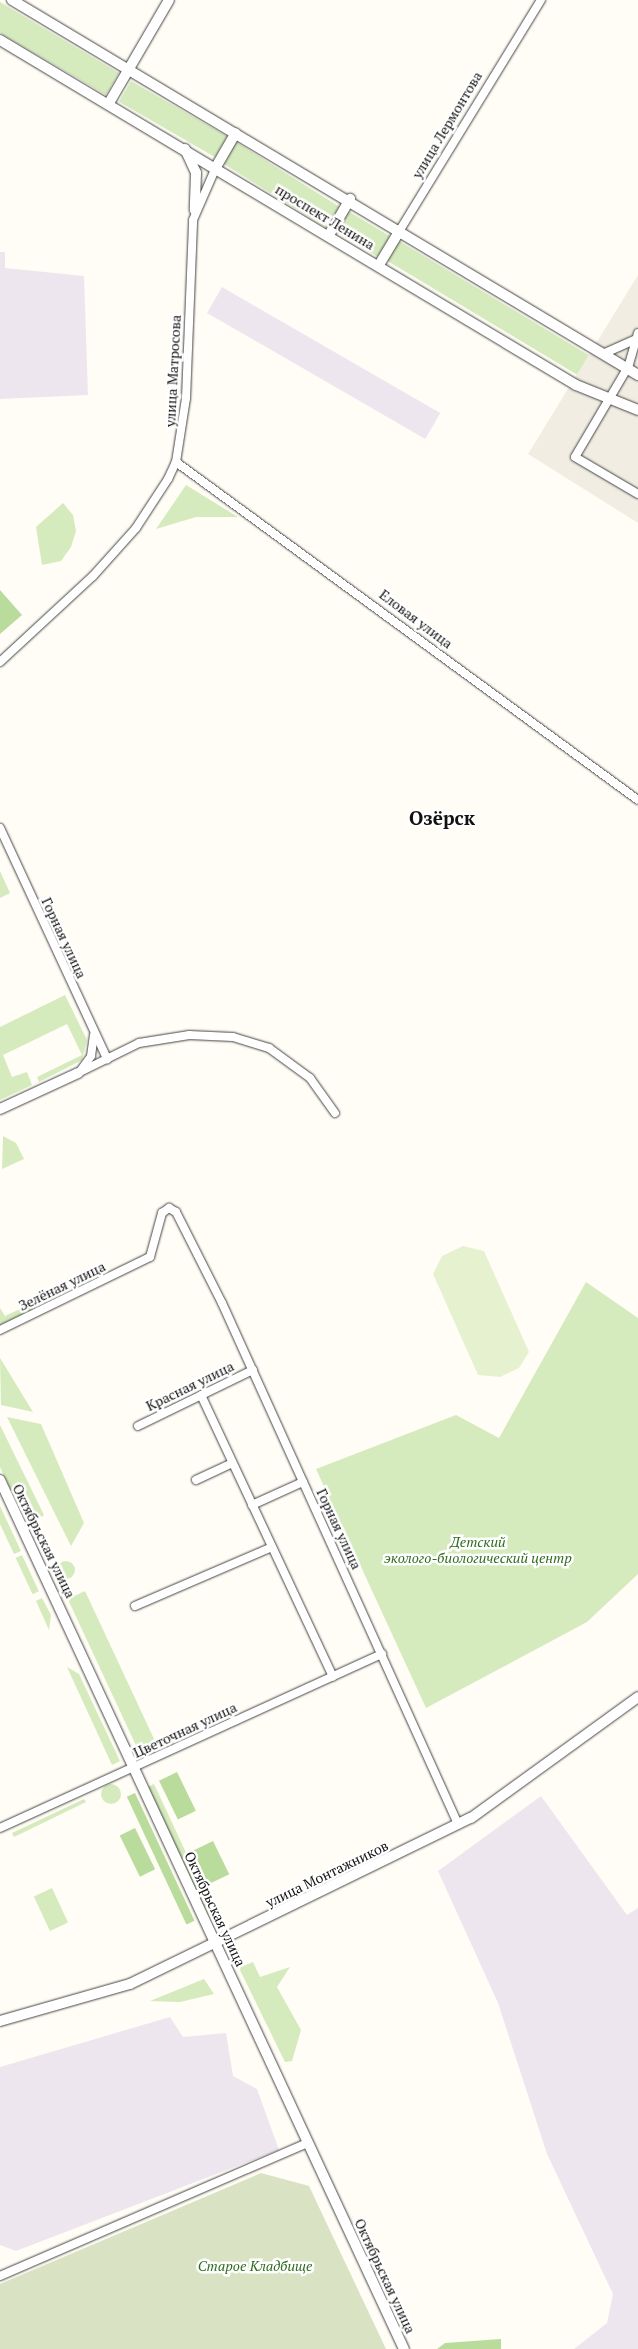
<!DOCTYPE html>
<meta charset="utf-8">
<style>
body{margin:0}
#map{position:relative;width:638px;height:2349px;overflow:hidden;background:#fffdf5;font-family:"PT Serif",serif}
div>[style]{position:absolute}
[style*='--x']{left:calc(var(--x)*1px);top:calc(var(--y)*1px);width:calc(var(--w)*1px);rotate:calc(var(--a)*1deg)}
.industrial>*{inset:0;background:#eee6ef;transform-origin:0 0}
.green>*{inset:0;background:#d5ebbd;transform-origin:0 0}
.round{border-radius:50%}
.forest>*{inset:0;background:#b9dc9c;transform-origin:0 0}
.cemetery>*{inset:0;background:#d9e3c4}
.pitch>*{inset:0;background:#e6f2cf}
.plaza>*{inset:0;background:#f1ede2}
.roads{filter:drop-shadow(0 0 1px #444) drop-shadow(0 0 1px #444)}
.minor>*{height:8px;margin:-4px;padding:0 4px;transform-origin:4px;border-radius:4px;background:#fff}
.tertiary>*{height:10px;margin:-5px;padding:0 5px;transform-origin:5px;border-radius:5px;background:#fff}
span{translate:-50% -50%;white-space:nowrap;text-align:center;line-height:1.15;-webkit-text-stroke:5px #fff;paint-order:stroke}
.street-label{font-size:14px;color:#111}
.park-label{font-size:14px;color:#2f6b1f;font-style:italic}
.district-label{font-size:19px;color:#111;font-weight:700}
</style>
<div id="map">
<div class="industrial">
<div style="clip-path:polygon(0 252px,5px 252px,5px 268px,84px 276px,88px 395px,0 399px)"></div>
<div style="left:222px;top:287px;width:252px;height:30px;rotate:30deg"></div>
<div style="clip-path:polygon(541px 1796px,627px 1915px,638px 1908px,638px 2349px,574px 2349px,607px 2323px,613px 2294px,547px 2154px,498px 2003px,438px 1871px)"></div>
<div style="clip-path:polygon(170px 2017px,183px 2037px,226px 2033px,233px 2076px,257px 2089px,279px 2150px,16px 2251px,0 2245px,0 2067px)"></div>
</div>
<div class="green">
<div style="clip-path:polygon(0 2px,119px 73px,106px 95px,0 33px)"></div>
<div style="left:131px;top:81px;width:111px;height:24px;rotate:30deg"></div>
<div style="left:236px;top:142px;width:122px;height:25px;rotate:32deg"></div>
<div style="left:348px;top:211px;width:49px;height:24px;rotate:31deg"></div>
<div style="left:399px;top:241px;width:242px;height:23px;rotate:31deg"></div>
<div style="clip-path:polygon(186px 485px,238px 517px,196px 517px,156px 529px)"></div>
<div style="clip-path:polygon(63px 503px,73px 515px,76px 531px,71px 547px,61px 561px,42px 565px,36px 527px)"></div>
<div style="clip-path:polygon(0 871px,10px 893px,0 898px)"></div>
<div style="clip-path:polygon(65px 995px,87px 1040px,82px 1060px,39px 1082px,37px 1077px,82px 1055px,67px 1024px,3px 1055px,12px 1077px,27px 1072px,32px 1085px,0 1100px,0 1027px)"></div>
<div style="clip-path:polygon(3px 1136px,16px 1143px,24px 1159px,2px 1169px)"></div>
<div style="clip-path:polygon(586px 1282px,638px 1318px,638px 1574px,587px 1622px,426px 1708px,316px 1469px,456px 1415px,499px 1438px)"></div>
<div style="clip-path:polygon(33px 1303px,35px 1309px,0 1325px,0 1308px,5px 1316px)"></div>
<div style="clip-path:polygon(0 1358px,33px 1412px,1px 1405px)"></div>
<div style="clip-path:polygon(7px 1417px,41px 1424px,84px 1523px,71px 1546px)"></div>
<div style="clip-path:polygon(0 1425px,44px 1515px,39px 1519px,18px 1506px,0 1467px)"></div>
<div style="clip-path:polygon(0 1506px,21px 1551px,14px 1554px,0 1524px)"></div>
<div style="left:22px;top:1555px;width:40px;height:7px;rotate:65deg"></div>
<div class="round" style="left:57px;top:1561px;width:18px;height:18px"></div>
<div style="left:85px;top:1591px;width:167px;height:19px;rotate:65deg"></div>
<div style="clip-path:polygon(42px 1598px,51px 1615px,49px 1630px,36px 1601px)"></div>
<div style="clip-path:polygon(67px 1667px,79px 1674px,120px 1761px,112px 1765px)"></div>
<div class="round" style="left:101px;top:1784px;width:20px;height:20px"></div>
<div style="left:154px;top:1784px;width:141px;height:9px;rotate:65deg"></div>
<div style="clip-path:polygon(84px 1799px,86px 1802px,14px 1837px,12px 1833px)"></div>
<div style="left:52px;top:1888px;width:38px;height:20px;rotate:65deg"></div>
<div style="clip-path:polygon(253px 1962px,260px 1977px,290px 1967px,277px 1987px,301px 2030px,292px 2061px,285px 2062px,239px 1968px)"></div>
<div style="clip-path:polygon(204px 1979px,214px 1994px,180px 2002px,150px 2001px)"></div>
</div>
<div class="forest">
<div style="clip-path:polygon(0 590px,22px 615px,0 634px)"></div>
<div style="left:177px;top:1772px;width:43px;height:20px;rotate:64deg"></div>
<div style="left:135px;top:1793px;width:141px;height:9px;rotate:65deg"></div>
<div style="left:135px;top:1828px;width:46px;height:17px;rotate:64deg"></div>
<div style="left:213px;top:1841px;width:37px;height:23px;rotate:64deg"></div>
<div style="clip-path:polygon(501px 2339px,501px 2349px,437px 2349px,445px 2343px)"></div>
</div>
<div class="cemetery">
<div style="clip-path:polygon(261px 2173px,309px 2186px,386px 2349px,0 2349px,0 2284px)"></div>
</div>
<div class="pitch">
<div style="clip-path:polygon(463px 1246px,484px 1251px,529px 1352px,519px 1368px,500px 1377px,478px 1375px,433px 1274px,442px 1256px)"></div>
</div>
<div class="plaza">
<div style="clip-path:polygon(638px 275px,638px 523px,528px 454px)"></div>
</div>
<div class="roads">
<div class="minor">
<div style="--x:400;--y:230;--w:270;--a:-58.5"></div>
<div style="--x:638;--y:333;--w:35;--a:106"></div>
<div style="--x:628;--y:367;--w:104;--a:120.5"></div>
<div style="--x:575;--y:457;--w:73;--a:30.4"></div>
<div style="--x:605;--y:353;--w:32;--a:-24"></div>
<div style="--x:176;--y:462;--w:572;--a:36.19"></div>
<div style="--x:0;--y:662;--w:127;--a:-42.8"></div>
<div style="--x:93;--y:576;--w:64;--a:-48.1"></div>
<div style="--x:136;--y:528;--w:59;--a:-56.9"></div>
<div style="--x:168;--y:479;--w:19;--a:-65"></div>
<div style="--x:176;--y:462;--w:65;--a:-81.1"></div>
<div style="--x:186;--y:398;--w:178;--a:-87.7"></div>
<div style="--x:193;--y:220;--w:58;--a:-66.5"></div>
<div style="--x:0;--y:828;--w:255;--a:65.1"></div>
<div style="--x:81;--y:1070;--w:17;--a:-54"></div>
<div style="--x:91;--y:1056;--w:21;--a:-82"></div>
<div style="--x:78;--y:1073;--w:68;--a:-26.2"></div>
<div style="--x:139;--y:1043;--w:51;--a:-9.1"></div>
<div style="--x:189;--y:1035;--w:44;--a:2.6"></div>
<div style="--x:233;--y:1037;--w:38;--a:17"></div>
<div style="--x:269;--y:1048;--w:51;--a:36.2"></div>
<div style="--x:310;--y:1078;--w:43;--a:54.5"></div>
<div style="--x:0;--y:1330;--w:167;--a:-26"></div>
<div style="--x:150;--y:1257;--w:46;--a:-74.7"></div>
<div style="--x:162;--y:1213;--w:9;--a:-36"></div>
<div style="--x:169;--y:1208;--w:8;--a:30"></div>
<div style="--x:176;--y:1212;--w:102;--a:63.2"></div>
<div style="--x:222;--y:1303;--w:572;--a:65.63"></div>
<div style="--x:201;--y:1395;--w:311;--a:64.9"></div>
<div style="--x:138;--y:1426;--w:128;--a:-26"></div>
<div style="--x:196;--y:1480;--w:40;--a:-25"></div>
<div style="--x:252;--y:1505;--w:56;--a:-24.3"></div>
<div style="--x:135;--y:1606;--w:149;--a:-23.3"></div>
<div style="--x:0;--y:1828;--w:420;--a:-24.5"></div>
<div style="--x:0;--y:2276;--w:335;--a:-23.4"></div>
</div>
<div class="tertiary">
<div style="--x:12;--y:0;--w:730;--a:30.92"></div>
<div style="--x:0;--y:40;--w:671;--a:30.92"></div>
<div style="--x:576;--y:385;--w:67;--a:22"></div>
<div style="--x:109;--y:103;--w:119;--a:-59.8"></div>
<div style="--x:185;--y:149;--w:26;--a:65"></div>
<div style="--x:196;--y:173;--w:37;--a:92"></div>
<div style="--x:216;--y:167;--w:39;--a:-60"></div>
<div style="--x:329;--y:235;--w:42;--a:-59.7"></div>
<div style="--x:379;--y:265;--w:41;--a:-59"></div>
<div style="--x:0;--y:1109;--w:86;--a:-24.8"></div>
<div style="--x:0;--y:1480;--w:958;--a:65.07"></div>
<div style="--x:0;--y:2021;--w:135;--a:-15.9"></div>
<div style="--x:130;--y:1984;--w:379;--a:-26"></div>
<div style="--x:471;--y:1818;--w:206;--a:-35.9"></div>
</div>
</div>
<div class="street-label">
<span style="left:447px;top:125px;rotate:-59deg">улица Лермонтова</span>
<span style="left:325px;top:217px;rotate:31deg">проспект Ленина</span>
<span style="left:173px;top:371px;rotate:-87deg">улица Матросова</span>
<span style="left:416px;top:619px;rotate:37deg">Еловая улица</span>
<span style="left:64px;top:938px;rotate:65deg">Горная улица</span>
<span style="left:62px;top:1286px;rotate:-26deg">Зелёная улица</span>
<span style="left:190px;top:1386px;rotate:-26deg">Красная улица</span>
<span style="left:339px;top:1529px;rotate:65deg">Горная улица</span>
<span style="left:44px;top:1541px;rotate:64deg">Октябрьская улица</span>
<span style="left:185px;top:1730px;rotate:-25deg">Цветочная улица</span>
<span style="left:327px;top:1874px;rotate:-26deg">улица Монтажников</span>
<span style="left:215px;top:1909px;rotate:65deg">Октябрьская улица</span>
<span style="left:385px;top:2276px;rotate:65deg">Октябрьская улица</span>
</div>
<div class="park-label">
<span style="left:478px;top:1550px">Детский<br>эколого-биологический центр</span>
<span style="left:255px;top:2266px">Старое Кладбище</span>
</div>
<div class="district-label">
<span style="left:442px;top:818px">Озёрск</span>
</div>
</div>
